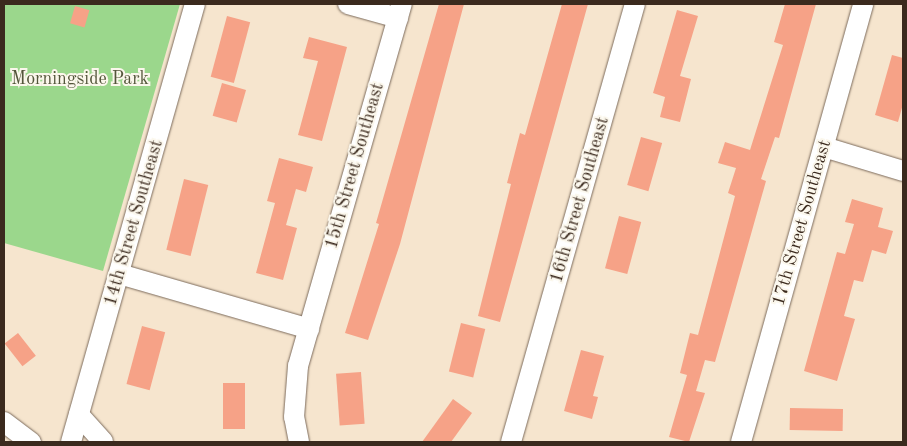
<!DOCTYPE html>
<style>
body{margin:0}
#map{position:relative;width:907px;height:446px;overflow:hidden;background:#f6e5ce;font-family:"Old Standard TT",serif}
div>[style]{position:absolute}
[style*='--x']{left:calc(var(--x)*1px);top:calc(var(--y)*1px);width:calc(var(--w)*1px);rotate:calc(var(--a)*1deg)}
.green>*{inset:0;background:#9bd78c}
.building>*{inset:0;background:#f6a287;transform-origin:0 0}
.roads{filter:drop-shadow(0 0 1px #7c6b5c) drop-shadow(0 0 1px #7c6b5c)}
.minor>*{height:20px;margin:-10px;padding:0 10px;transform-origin:10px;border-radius:10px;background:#fff}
span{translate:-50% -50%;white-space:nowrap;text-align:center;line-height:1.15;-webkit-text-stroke:4px #fbf7ec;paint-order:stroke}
.park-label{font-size:18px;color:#53553a}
.street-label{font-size:18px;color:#3b2a1e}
.frame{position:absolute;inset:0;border:5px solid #3b2a1e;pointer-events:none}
</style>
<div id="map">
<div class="green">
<div style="clip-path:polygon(4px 4px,180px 4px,103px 271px,4px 243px)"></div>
</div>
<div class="building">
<div style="clip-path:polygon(439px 4px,464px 4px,400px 244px,368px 340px,345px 333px,379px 224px,376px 223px)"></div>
<div style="clip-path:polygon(562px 4px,588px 4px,500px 322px,478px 316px,511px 184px,507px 183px,520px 133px,525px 135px)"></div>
<div style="clip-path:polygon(785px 4px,816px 4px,779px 138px,775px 137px,761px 179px,766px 181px,715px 362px,705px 360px,696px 391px,705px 393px,689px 442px,669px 437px,687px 375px,680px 373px,690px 333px,698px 335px,735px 196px,728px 193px,736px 168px,718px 163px,725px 142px,750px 150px,783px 45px,774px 42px)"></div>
<div style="left:75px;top:6px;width:15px;height:18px;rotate:16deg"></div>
<div style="clip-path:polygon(677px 10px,698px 16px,680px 76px,691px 79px,680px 122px,660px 117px,665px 97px,653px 93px)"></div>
<div style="left:227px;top:16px;width:24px;height:63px;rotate:15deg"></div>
<div style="clip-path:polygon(309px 37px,347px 47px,322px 141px,298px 135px,318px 61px,303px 58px)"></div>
<div style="clip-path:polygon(892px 55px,903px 58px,903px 104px,898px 122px,875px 115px)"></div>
<div style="left:222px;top:83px;width:25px;height:34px;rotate:16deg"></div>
<div style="left:641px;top:137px;width:22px;height:50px;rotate:16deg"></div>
<div style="clip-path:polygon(279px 158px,313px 167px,306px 192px,296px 189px,286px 225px,297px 228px,283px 280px,256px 273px,275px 203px,267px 201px)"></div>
<div style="left:184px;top:179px;width:25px;height:73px;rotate:14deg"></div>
<div style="clip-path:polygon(852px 199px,883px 208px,878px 227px,893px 231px,886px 254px,872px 250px,863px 282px,854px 280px,844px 316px,855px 319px,837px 381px,804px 371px,837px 252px,845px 254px,854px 224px,845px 222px)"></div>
<div style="left:619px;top:216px;width:23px;height:54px;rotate:15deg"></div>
<div style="left:461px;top:323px;width:25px;height:50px;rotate:14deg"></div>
<div style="left:142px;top:326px;width:24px;height:60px;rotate:15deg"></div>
<div style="left:18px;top:333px;width:29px;height:17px;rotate:52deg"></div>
<div style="clip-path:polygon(581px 350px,604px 356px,593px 396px,598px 397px,592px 419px,564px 411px)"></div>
<div style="left:361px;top:372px;width:52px;height:25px;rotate:86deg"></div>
<div style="left:223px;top:383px;width:22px;height:46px"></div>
<div style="clip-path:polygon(453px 399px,472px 413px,451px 442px,422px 442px)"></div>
<div style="left:790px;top:408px;width:53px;height:22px;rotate:1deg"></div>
</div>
<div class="roads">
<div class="minor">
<div style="--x:348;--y:4;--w:52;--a:15.6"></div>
<div style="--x:824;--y:147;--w:83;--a:16.9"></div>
<div style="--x:119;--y:274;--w:198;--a:16.1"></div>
<div style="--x:79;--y:415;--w:36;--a:48"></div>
<div style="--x:4;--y:422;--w:34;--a:37"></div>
<div style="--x:71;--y:442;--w:455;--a:-74.2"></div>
<div style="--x:299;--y:442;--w:25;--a:-101"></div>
<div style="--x:294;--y:417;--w:51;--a:-85.5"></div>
<div style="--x:298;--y:366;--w:377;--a:-74"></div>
<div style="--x:511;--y:442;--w:455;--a:-74.2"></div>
<div style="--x:741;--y:442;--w:455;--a:-74.4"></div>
</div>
</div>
<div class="park-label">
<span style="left:80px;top:79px">Morningside Park</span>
</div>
<div class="street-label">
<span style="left:355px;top:166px;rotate:-74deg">15th Street Southeast</span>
<span style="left:580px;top:200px;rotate:-74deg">16th Street Southeast</span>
<span style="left:134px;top:223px;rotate:-74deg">14th Street Southeast</span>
<span style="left:802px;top:223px;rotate:-74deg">17th Street Southeast</span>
</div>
<div class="frame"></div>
</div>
